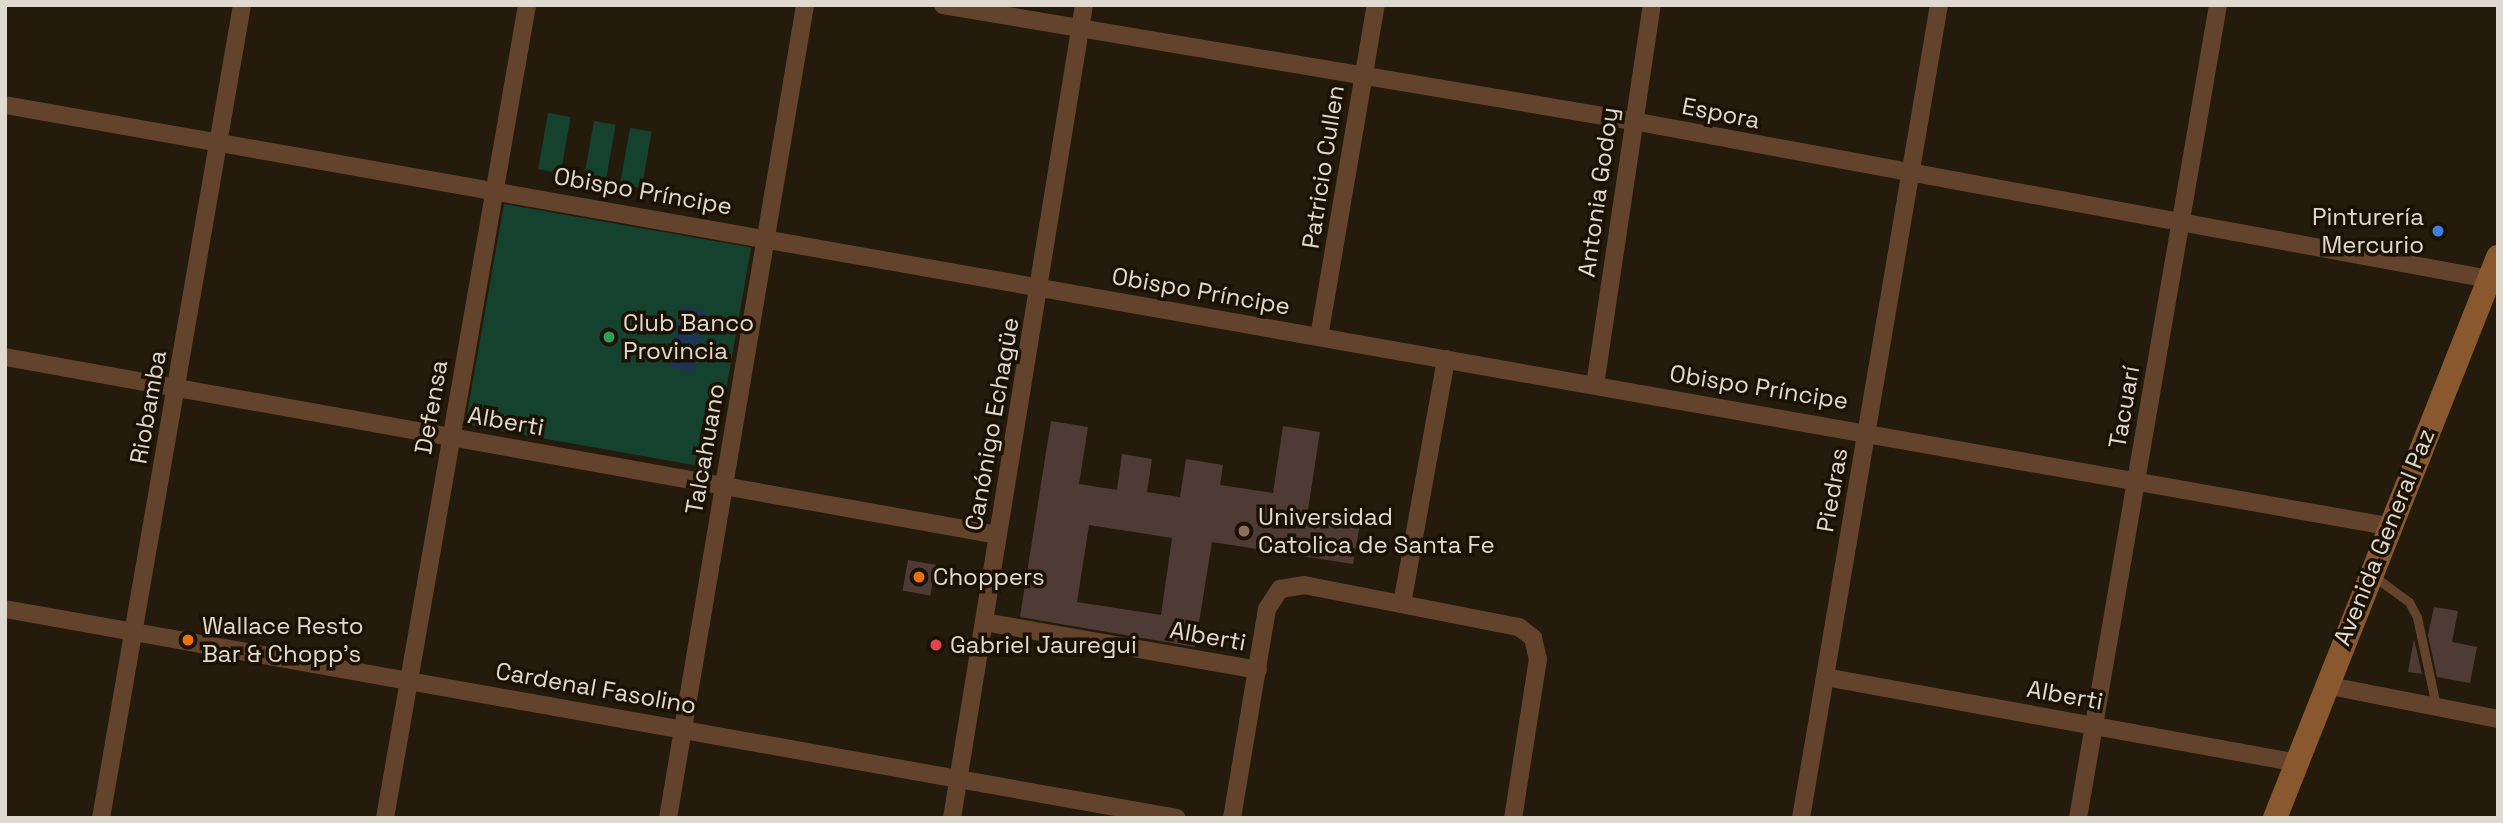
<!DOCTYPE html>
<meta charset="utf-8">
<style>
body{margin:0}
#map{position:relative;width:2503px;height:823px;overflow:hidden;background:#251b0c;font-family:"Space Grotesk",sans-serif}
div>[style]{position:absolute}
[style*='--x']{left:calc(var(--x)*1px);top:calc(var(--y)*1px);width:calc(var(--w)*1px);rotate:calc(var(--a)*1deg)}
.green>*{inset:0;background:#15412f;transform-origin:0 0}
.water>*{inset:0;background:#1d3456;transform-origin:0 0}
.building>*{inset:0;background:#4f3b35;transform-origin:0 0}
.service>*{height:9px;margin:-4.5px;padding:0 4.5px;transform-origin:4.5px;border-radius:4.5px;background:#63432b}
.minor>*{height:18px;margin:-9px;padding:0 9px;transform-origin:9px;border-radius:9px;background:#63432b}
.secondary>*{height:24px;margin:-12px;padding:0 12px;transform-origin:12px;border-radius:12px;background:#89582f}
.dots>*{width:19px;height:19px;translate:-50% -50%;box-sizing:border-box;border:4px solid #1c1204;border-radius:50%}
span{translate:-50% -50%;white-space:nowrap;text-align:center;line-height:1.15;-webkit-text-stroke:7px #1c1204;paint-order:stroke}
.street-label{font-size:24px;color:#e0d9cf}
.poi-label{font-size:24px;color:#e0d9cf}
.right{translate:-100% -50%;text-align:right}
.left{translate:0 -50%;text-align:left}
.frame{position:absolute;inset:0;border:7px solid #e0d9cf;pointer-events:none}
</style>
<div id="map">
<div class="green">
<div style="left:548px;top:113px;width:23px;height:57px;rotate:10deg"></div>
<div style="left:594px;top:121px;width:22px;height:57px;rotate:10deg"></div>
<div style="left:630px;top:128px;width:22px;height:57px;rotate:10deg"></div>
<div style="left:504px;top:204px;width:251px;height:224px;rotate:10deg"></div>
</div>
<div class="water">
<div style="left:681px;top:306px;width:26px;height:62px;rotate:11deg"></div>
</div>
<div class="building">
<div style="clip-path:polygon(evenodd,1051px 421px,1088px 427px,1079px 484px,1117px 490px,1122px 454px,1152px 459px,1147px 492px,1180px 497px,1186px 459px,1223px 465px,1220px 485px,1273px 493px,1283px 426px,1320px 432px,1307px 516px,1360px 524px,1353px 564px,1212px 542px,1195px 647px,1020px 617px,1051px 421px,1089px 525px,1172px 538px,1161px 615px,1077px 602px,1089px 525px)"></div>
<div style="left:908px;top:560px;width:28px;height:31px;rotate:10deg"></div>
<div style="clip-path:polygon(2434px 607px,2458px 611px,2452px 642px,2477px 647px,2470px 683px,2437px 677px,2428px 635px)"></div>
<div style="clip-path:polygon(2414px 639px,2422px 674px,2408px 672px)"></div>
</div>
<div class="service">
<div style="--x:2375;--y:577;--w:42;--a:36.3"></div>
<div style="--x:2409;--y:602;--w:17;--a:62"></div>
<div style="--x:2417;--y:617;--w:91;--a:77.9"></div>
</div>
<div class="minor">
<div style="--x:943;--y:5;--w:700;--a:9.54"></div>
<div style="--x:1633;--y:121;--w:870;--a:10.46"></div>
<div style="--x:5;--y:105;--w:2420;--a:10.02"></div>
<div style="--x:1319;--y:337;--w:337;--a:-80.3"></div>
<div style="--x:5;--y:357;--w:1008;--a:10.17"></div>
<div style="--x:1595;--y:385;--w:384;--a:-81.5"></div>
<div style="--x:1402;--y:604;--w:249;--a:-79.8"></div>
<div style="--x:5;--y:609;--w:1190;--a:10.11"></div>
<div style="--x:984;--y:622;--w:278;--a:9.9"></div>
<div style="--x:1825;--y:677;--w:479;--a:10.3"></div>
<div style="--x:2325;--y:685;--w:176;--a:11.1"></div>
<div style="--x:101;--y:818;--w:825;--a:-80.16"></div>
<div style="--x:385;--y:818;--w:825;--a:-80.09"></div>
<div style="--x:668;--y:818;--w:824;--a:-80.43"></div>
<div style="--x:952;--y:818;--w:824;--a:-80.78"></div>
<div style="--x:1232;--y:818;--w:212;--a:-80.5"></div>
<div style="--x:1267;--y:609;--w:24;--a:-57"></div>
<div style="--x:1280;--y:589;--w:24;--a:-9"></div>
<div style="--x:1304;--y:585;--w:219;--a:11.1"></div>
<div style="--x:1519;--y:627;--w:18;--a:38"></div>
<div style="--x:1533;--y:638;--w:22;--a:77"></div>
<div style="--x:1538;--y:659;--w:161;--a:98.9"></div>
<div style="--x:1801;--y:818;--w:825;--a:-80.37"></div>
<div style="--x:2078;--y:818;--w:825;--a:-80.23"></div>
</div>
<div class="secondary">
<div style="--x:2275;--y:818;--w:604;--a:-68.32"></div>
</div>
<div class="dots">
<div style="left:2438px;top:231px;background:#3f7fe0"></div>
<div style="left:609px;top:337px;background:#2e9e5b"></div>
<div style="left:1244px;top:531px;background:#8d6e63"></div>
<div style="left:919px;top:577px;background:#e8710a"></div>
<div style="left:188px;top:640px;background:#e8710a"></div>
<div style="left:936px;top:645px;background:#e0444e"></div>
</div>
<div class="street-label">
<span style="left:1721px;top:113px;rotate:11deg">Espora</span>
<span style="left:1323px;top:167px;rotate:-81deg">Patricio Cullen</span>
<span style="left:643px;top:191px;rotate:10deg">Obispo Príncipe</span>
<span style="left:1598px;top:192px;rotate:-82deg">Antonia Godoy</span>
<span style="left:1201px;top:291px;rotate:10deg">Obispo Príncipe</span>
<span style="left:1759px;top:387px;rotate:9deg">Obispo Príncipe</span>
<span style="left:148px;top:407px;rotate:-80deg">Riobamba</span>
<span style="left:431px;top:407px;rotate:-80deg">Defensa</span>
<span style="left:2124px;top:407px;rotate:-80deg">Tacuarí</span>
<span style="left:506px;top:421px;rotate:10deg">Alberti</span>
<span style="left:992px;top:424px;rotate:-80deg">Canónigo Echagüe</span>
<span style="left:705px;top:449px;rotate:-80deg">Talcahuano</span>
<span style="left:1832px;top:490px;rotate:-80deg">Piedras</span>
<span style="left:2384px;top:537px;rotate:-68deg">Avenida General Paz</span>
<span style="left:1208px;top:636px;rotate:10deg">Alberti</span>
<span style="left:596px;top:688px;rotate:10deg">Cardenal Fasolino</span>
<span style="left:2065px;top:695px;rotate:10deg">Alberti</span>
</div>
<div class="poi-label">
<span class="right" style="left:2424px;top:231px">Pinturería<br>Mercurio</span>
<span class="left" style="left:623px;top:337px">Club Banco<br>Provincia</span>
<span class="left" style="left:1258px;top:531px">Universidad<br>Catolica de Santa Fe</span>
<span class="left" style="left:933px;top:577px">Choppers</span>
<span class="left" style="left:202px;top:640px">Wallace Resto<br>Bar &amp; Chopp's</span>
<span class="left" style="left:950px;top:645px">Gabriel Jauregui</span>
</div>
<div class="frame"></div>
</div>
